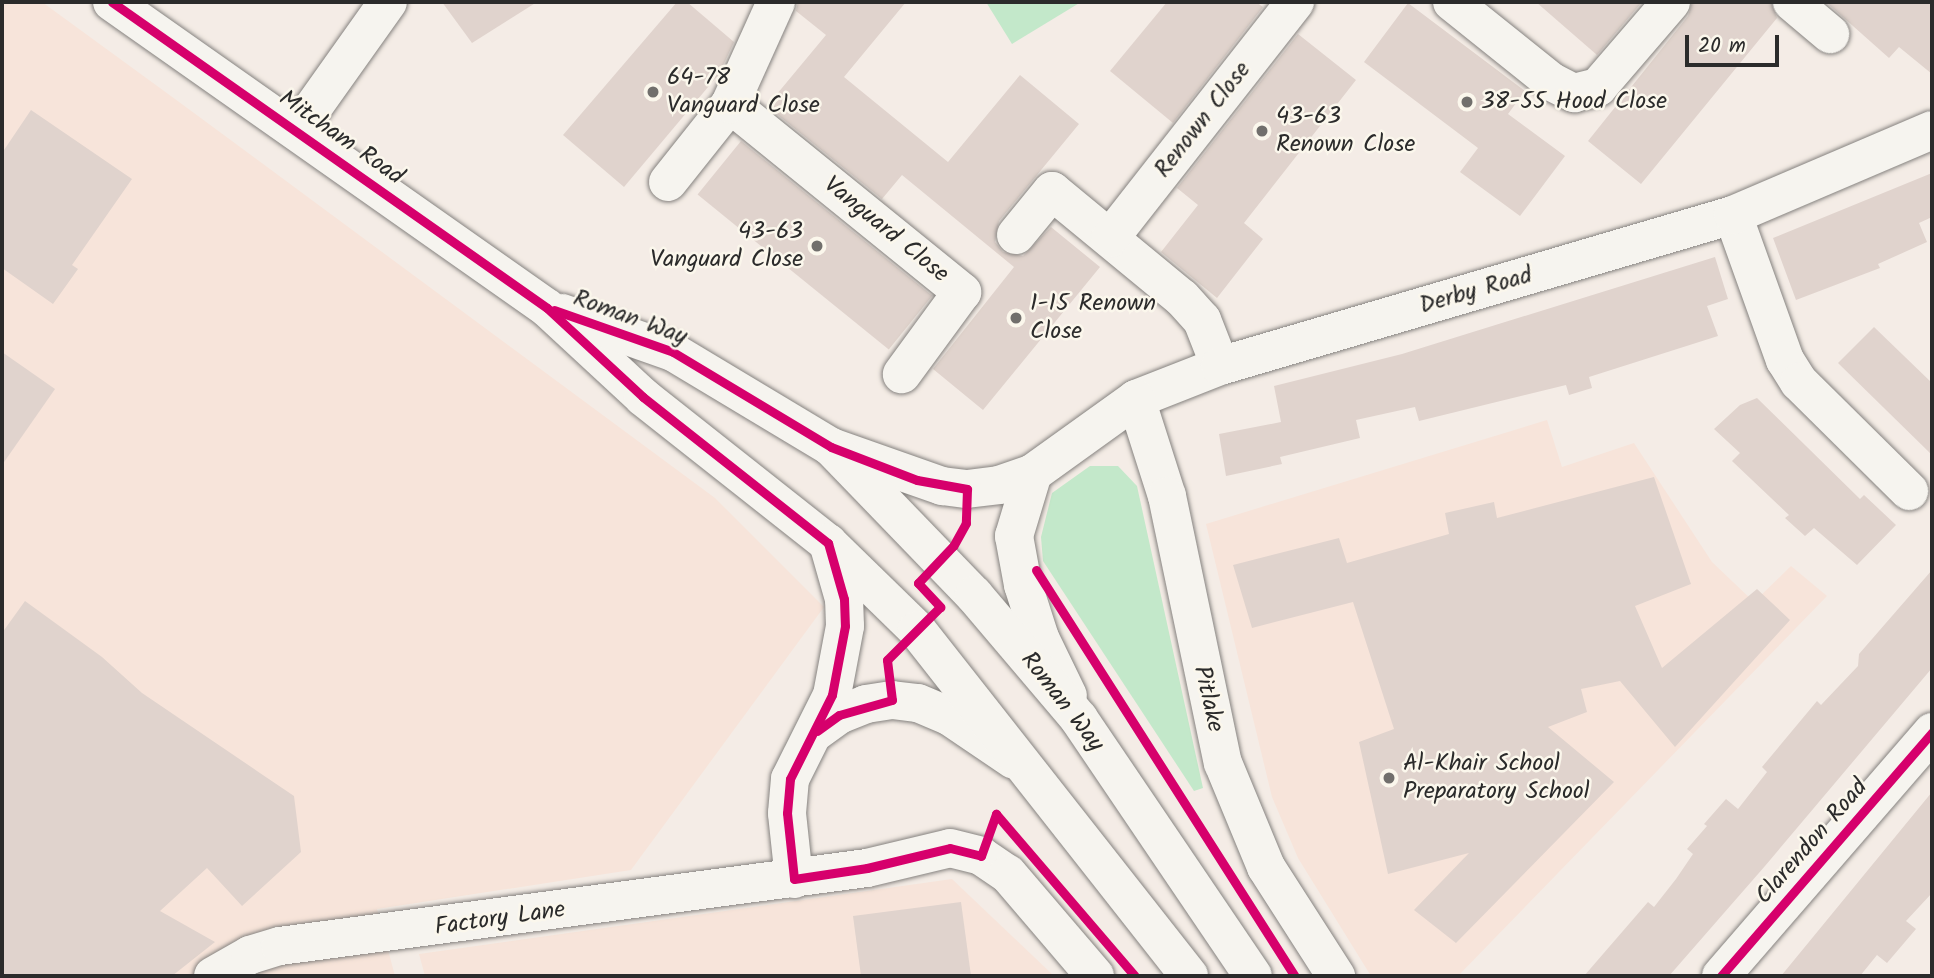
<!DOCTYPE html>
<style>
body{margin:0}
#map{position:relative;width:1934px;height:978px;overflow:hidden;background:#f4ece6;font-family:Kalam,sans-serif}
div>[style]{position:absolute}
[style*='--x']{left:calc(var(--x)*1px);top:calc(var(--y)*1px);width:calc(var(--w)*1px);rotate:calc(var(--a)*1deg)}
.built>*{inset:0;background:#f7e4da}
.green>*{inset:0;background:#c3e8ca}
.building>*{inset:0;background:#e0d3cd;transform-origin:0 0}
.roads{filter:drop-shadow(0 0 2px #85827f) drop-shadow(0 0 2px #85827f)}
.street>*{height:38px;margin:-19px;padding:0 19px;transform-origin:19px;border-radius:19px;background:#f6f4ef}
.secondary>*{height:38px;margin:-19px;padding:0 19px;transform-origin:19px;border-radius:19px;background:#f6f4ef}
.primary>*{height:38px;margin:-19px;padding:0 19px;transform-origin:19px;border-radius:19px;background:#f6f4ef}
.cycleway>*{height:9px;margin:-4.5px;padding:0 4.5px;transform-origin:4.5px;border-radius:4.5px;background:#d6006c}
.dots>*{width:19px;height:19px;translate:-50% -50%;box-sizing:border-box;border:4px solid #fbf7ec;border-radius:50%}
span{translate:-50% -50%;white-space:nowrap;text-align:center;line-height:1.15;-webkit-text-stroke:5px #fbf7ec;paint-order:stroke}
.poi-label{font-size:24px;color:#2b2b2b}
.left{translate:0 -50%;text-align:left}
.right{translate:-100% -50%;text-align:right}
.street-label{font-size:24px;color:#2b2b2b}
.frame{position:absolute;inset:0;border:4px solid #2b2b2b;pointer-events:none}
.scale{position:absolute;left:1685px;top:35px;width:94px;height:32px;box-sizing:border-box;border:4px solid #2b2b2b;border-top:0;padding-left:9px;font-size:21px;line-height:24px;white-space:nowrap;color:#2b2b2b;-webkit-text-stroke:5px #fbf7ec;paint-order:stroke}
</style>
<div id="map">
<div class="built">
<div style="clip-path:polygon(2px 2px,42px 2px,175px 99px,715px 498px,824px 607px,631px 870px,377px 909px,395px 976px,2px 976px)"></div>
<div style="clip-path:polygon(1547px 420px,1562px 467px,1634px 443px,1712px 562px,1754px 602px,1791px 566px,1827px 596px,1458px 976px,1371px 976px,1298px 858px,1272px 797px,1206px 524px)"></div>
<div style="clip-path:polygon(952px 879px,1054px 976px,425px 976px,419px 954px)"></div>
</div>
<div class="green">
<div style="clip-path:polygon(986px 2px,1081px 2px,1012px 44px)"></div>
<div style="clip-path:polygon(1090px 466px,1118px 466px,1137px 486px,1203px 788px,1194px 791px,1043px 561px,1041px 537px,1052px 493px)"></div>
</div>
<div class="building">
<div style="clip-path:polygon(442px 2px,537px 2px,472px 43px)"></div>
<div style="clip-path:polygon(677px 2px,687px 2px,734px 42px,719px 74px,624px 187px,563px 135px)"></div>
<div style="clip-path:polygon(798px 2px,906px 2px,844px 77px,948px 162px,1020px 75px,1079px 124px,999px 221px,995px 242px,1003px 252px,1023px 256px,1051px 227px,1100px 267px,983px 410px,933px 369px,1014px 267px,902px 175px,882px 199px,767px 106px,826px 35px,796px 11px)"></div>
<div style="clip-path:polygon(1167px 2px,1256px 2px,1263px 7px,1173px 123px,1110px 71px)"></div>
<div style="clip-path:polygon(1536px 2px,1642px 2px,1597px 55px)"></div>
<div style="clip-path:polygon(1692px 2px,1771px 2px,1777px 18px,1641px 184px,1588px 141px,1688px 16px)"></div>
<div style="clip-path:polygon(1826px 2px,1932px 2px,1932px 74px,1899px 47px,1889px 58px)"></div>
<div style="clip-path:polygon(1408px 3px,1525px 91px,1508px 114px,1565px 156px,1520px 216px,1460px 172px,1478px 148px,1364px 62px)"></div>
<div style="clip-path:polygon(1298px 34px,1356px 80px,1244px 223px,1263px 239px,1217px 298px,1161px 252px,1198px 205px,1177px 188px)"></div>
<div style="clip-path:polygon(31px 110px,132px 179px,72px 265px,78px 269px,53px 304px,2px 268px,2px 153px)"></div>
<div style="left:741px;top:141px;width:246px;height:69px;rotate:39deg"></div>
<div style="clip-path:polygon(1932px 173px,1932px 217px,1919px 223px,1927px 242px,1878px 264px,1880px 268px,1796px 300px,1773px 238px)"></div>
<div style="clip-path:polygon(1715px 257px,1728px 299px,1707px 306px,1718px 336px,1589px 377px,1592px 388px,1569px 395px,1566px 385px,1419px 421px,1415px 407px,1356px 420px,1360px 438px,1280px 457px,1282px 464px,1226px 476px,1219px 434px,1281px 422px,1274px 386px,1402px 354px)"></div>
<div style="clip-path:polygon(1874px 327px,1932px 383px,1932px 455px,1838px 363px)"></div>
<div style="clip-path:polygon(2px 352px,55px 389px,2px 465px)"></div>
<div style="clip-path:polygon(1757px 398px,1860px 499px,1864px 495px,1896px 525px,1857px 565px,1814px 528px,1805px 536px,1785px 518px,1789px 515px,1732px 461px,1740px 453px,1714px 429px,1740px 405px)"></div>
<div style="clip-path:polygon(1654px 477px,1691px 584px,1635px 606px,1662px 668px,1757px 589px,1790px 620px,1675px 747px,1620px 681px,1581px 689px,1587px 712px,1548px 727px,1614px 782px,1456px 943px,1414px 910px,1469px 853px,1388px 874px,1359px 742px,1394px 729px,1353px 602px,1252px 628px,1233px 565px,1339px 538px,1347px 563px,1449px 534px,1445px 513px,1494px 502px,1497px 518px)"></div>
<div style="clip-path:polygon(1932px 570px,1932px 668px,1765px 866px,1669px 976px,1584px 976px,1648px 902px,1654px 907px,1676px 879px,1693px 854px,1687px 849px,1707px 826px,1704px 824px,1726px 799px,1738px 809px,1767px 772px,1762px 767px,1817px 701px,1821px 705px,1858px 666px,1859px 654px)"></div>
<div style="clip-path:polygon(25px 601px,102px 657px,142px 693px,294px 796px,301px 852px,242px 906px,207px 868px,160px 911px,215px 942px,172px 976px,2px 976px,2px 633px)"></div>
<div style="clip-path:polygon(1932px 792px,1932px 893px,1906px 921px,1916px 929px,1887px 963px,1877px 955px,1860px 976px,1781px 976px)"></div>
<div style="clip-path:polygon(961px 902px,971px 976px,861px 976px,853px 916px)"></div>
</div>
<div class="roads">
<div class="street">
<div style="--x:1452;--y:2;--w:128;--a:38.7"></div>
<div style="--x:1552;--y:82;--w:25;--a:27"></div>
<div style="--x:1574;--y:93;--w:25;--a:-14"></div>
<div style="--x:1598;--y:87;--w:112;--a:-49.3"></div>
<div style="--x:1792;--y:2;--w:50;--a:40.1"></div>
<div style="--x:730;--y:104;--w:299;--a:39"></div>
<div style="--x:962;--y:292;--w:102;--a:126.2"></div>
<div style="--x:297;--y:130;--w:157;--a:-54.6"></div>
<div style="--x:668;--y:182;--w:100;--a:-51.5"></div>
<div style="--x:730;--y:104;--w:112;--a:-65.7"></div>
<div style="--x:1733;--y:215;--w:154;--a:70.3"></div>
<div style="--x:1785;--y:360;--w:26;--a:58"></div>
<div style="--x:1799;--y:382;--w:155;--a:44.7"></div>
<div style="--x:1016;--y:235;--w:57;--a:-50.7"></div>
<div style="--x:1052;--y:191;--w:168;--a:39.5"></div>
<div style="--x:1182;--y:298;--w:30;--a:48"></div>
<div style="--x:1202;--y:320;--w:49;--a:68.6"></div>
<div style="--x:1110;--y:238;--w:300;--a:-51.9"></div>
<div style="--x:1136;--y:399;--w:90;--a:-21.4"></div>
<div style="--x:1220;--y:366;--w:535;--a:-16.4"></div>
<div style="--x:1733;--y:215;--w:216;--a:-23.1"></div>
<div style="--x:1721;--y:976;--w:323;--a:-49.1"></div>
</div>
<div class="secondary">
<div style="--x:831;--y:447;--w:118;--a:19.4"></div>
<div style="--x:942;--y:486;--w:25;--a:7"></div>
<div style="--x:967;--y:489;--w:32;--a:-7"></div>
<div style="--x:999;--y:485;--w:36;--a:-19"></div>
<div style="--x:1033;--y:473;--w:127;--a:-35.7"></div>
<div style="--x:1136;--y:399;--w:102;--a:72.3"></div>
<div style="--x:1167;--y:496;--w:273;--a:78.2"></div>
<div style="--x:1223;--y:763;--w:113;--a:67.5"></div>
<div style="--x:1266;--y:867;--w:130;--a:57.3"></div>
<div style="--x:1033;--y:473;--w:66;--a:106.8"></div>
<div style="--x:1014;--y:536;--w:50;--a:79.6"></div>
<div style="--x:1023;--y:585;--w:56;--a:72.2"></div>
<div style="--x:1040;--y:638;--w:64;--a:64.2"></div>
<div style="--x:817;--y:731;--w:27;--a:-36"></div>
<div style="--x:839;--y:715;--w:29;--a:-22"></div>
<div style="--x:866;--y:704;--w:26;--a:-9"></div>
<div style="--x:892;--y:700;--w:26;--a:7"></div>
<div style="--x:918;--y:703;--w:34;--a:23"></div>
<div style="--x:949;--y:716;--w:78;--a:34.1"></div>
<div style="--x:794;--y:879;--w:66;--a:-96.1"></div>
<div style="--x:787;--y:813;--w:34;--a:-85"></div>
<div style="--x:790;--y:779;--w:94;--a:-63.4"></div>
<div style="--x:832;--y:695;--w:70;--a:-79.3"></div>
<div style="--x:845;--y:626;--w:27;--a:-92"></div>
<div style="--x:844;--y:599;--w:58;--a:-105.9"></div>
<div style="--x:213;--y:976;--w:43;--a:-29.6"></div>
<div style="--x:250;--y:955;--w:31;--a:-17"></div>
<div style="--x:280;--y:946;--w:592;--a:-7.57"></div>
<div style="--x:867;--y:868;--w:85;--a:-13.5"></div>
<div style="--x:950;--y:848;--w:32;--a:14"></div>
<div style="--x:981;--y:856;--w:32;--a:34"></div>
<div style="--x:1008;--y:874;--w:134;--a:49.5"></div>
</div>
<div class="primary">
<div style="--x:112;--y:2;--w:532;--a:35.12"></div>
<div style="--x:547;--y:308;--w:131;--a:42.8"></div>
<div style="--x:643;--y:397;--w:236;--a:38.3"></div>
<div style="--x:828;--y:543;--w:124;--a:44.3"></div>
<div style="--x:917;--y:630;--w:440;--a:51.8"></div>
<div style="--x:562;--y:313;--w:118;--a:19.4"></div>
<div style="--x:673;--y:352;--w:184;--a:31"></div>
<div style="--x:831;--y:447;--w:206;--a:46"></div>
<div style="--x:974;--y:595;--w:162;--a:49.7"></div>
<div style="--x:1079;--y:719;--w:310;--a:55.9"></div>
</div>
</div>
<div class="cycleway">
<div style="--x:112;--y:2;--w:532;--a:35.12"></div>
<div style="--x:547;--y:308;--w:131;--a:42.8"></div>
<div style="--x:643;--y:397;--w:236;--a:38.3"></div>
<div style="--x:828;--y:543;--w:58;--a:74.1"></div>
<div style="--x:844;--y:599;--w:27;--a:88"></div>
<div style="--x:845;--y:626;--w:70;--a:100.7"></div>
<div style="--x:832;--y:695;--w:94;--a:116.6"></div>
<div style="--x:790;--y:779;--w:34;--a:95"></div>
<div style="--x:787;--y:813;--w:66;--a:83.9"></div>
<div style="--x:794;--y:879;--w:74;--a:-8.6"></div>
<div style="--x:867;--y:868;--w:85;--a:-13.5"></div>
<div style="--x:950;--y:848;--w:32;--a:14"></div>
<div style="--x:981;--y:856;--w:45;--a:-70.3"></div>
<div style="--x:996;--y:814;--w:213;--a:49.4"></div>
<div style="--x:554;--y:310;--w:126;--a:19.4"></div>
<div style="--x:673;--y:352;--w:184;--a:31"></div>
<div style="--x:831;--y:447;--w:92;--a:21"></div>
<div style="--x:917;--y:480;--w:51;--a:10.2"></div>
<div style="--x:967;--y:489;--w:34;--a:92"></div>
<div style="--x:966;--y:523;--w:26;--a:119"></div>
<div style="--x:953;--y:546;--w:51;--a:133.4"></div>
<div style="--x:918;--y:583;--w:33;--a:47"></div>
<div style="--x:940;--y:607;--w:75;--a:135"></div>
<div style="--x:887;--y:660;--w:40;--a:82.9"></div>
<div style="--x:892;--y:700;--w:55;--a:164.2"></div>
<div style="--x:839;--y:715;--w:27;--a:144"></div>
<div style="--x:1036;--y:570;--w:482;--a:57.5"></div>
<div style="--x:1721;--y:976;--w:323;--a:-49.1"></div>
</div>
<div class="dots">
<div style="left:653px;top:92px;background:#716f6c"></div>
<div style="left:1467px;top:102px;background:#716f6c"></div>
<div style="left:1262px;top:131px;background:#716f6c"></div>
<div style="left:817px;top:246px;background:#716f6c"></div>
<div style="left:1016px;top:318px;background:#716f6c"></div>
<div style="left:1389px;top:778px;background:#716f6c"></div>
</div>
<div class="poi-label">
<span class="left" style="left:667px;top:92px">64-78<br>Vanguard Close</span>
<span class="left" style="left:1481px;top:102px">38-55 Hood Close</span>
<span class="left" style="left:1276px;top:131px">43-63<br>Renown Close</span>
<span class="right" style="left:803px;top:246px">43-63<br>Vanguard Close</span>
<span class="left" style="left:1030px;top:318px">1-15 Renown<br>Close</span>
<span class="left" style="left:1403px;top:778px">Al-Khair School<br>Preparatory School</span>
</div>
<div class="street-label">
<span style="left:1203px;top:120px;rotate:-52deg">Renown Close</span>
<span style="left:341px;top:138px;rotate:35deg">Mitcham Road</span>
<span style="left:886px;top:230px;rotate:39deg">Vanguard Close</span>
<span style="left:1476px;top:291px;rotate:-16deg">Derby Road</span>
<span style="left:630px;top:318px;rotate:20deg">Roman Way</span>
<span style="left:1208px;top:699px;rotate:77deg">Pitlake</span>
<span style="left:1062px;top:702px;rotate:52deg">Roman Way</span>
<span style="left:1812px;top:842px;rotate:-49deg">Clarendon Road</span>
<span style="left:500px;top:919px;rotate:-8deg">Factory Lane</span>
</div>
<div class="frame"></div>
<div class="scale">20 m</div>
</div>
